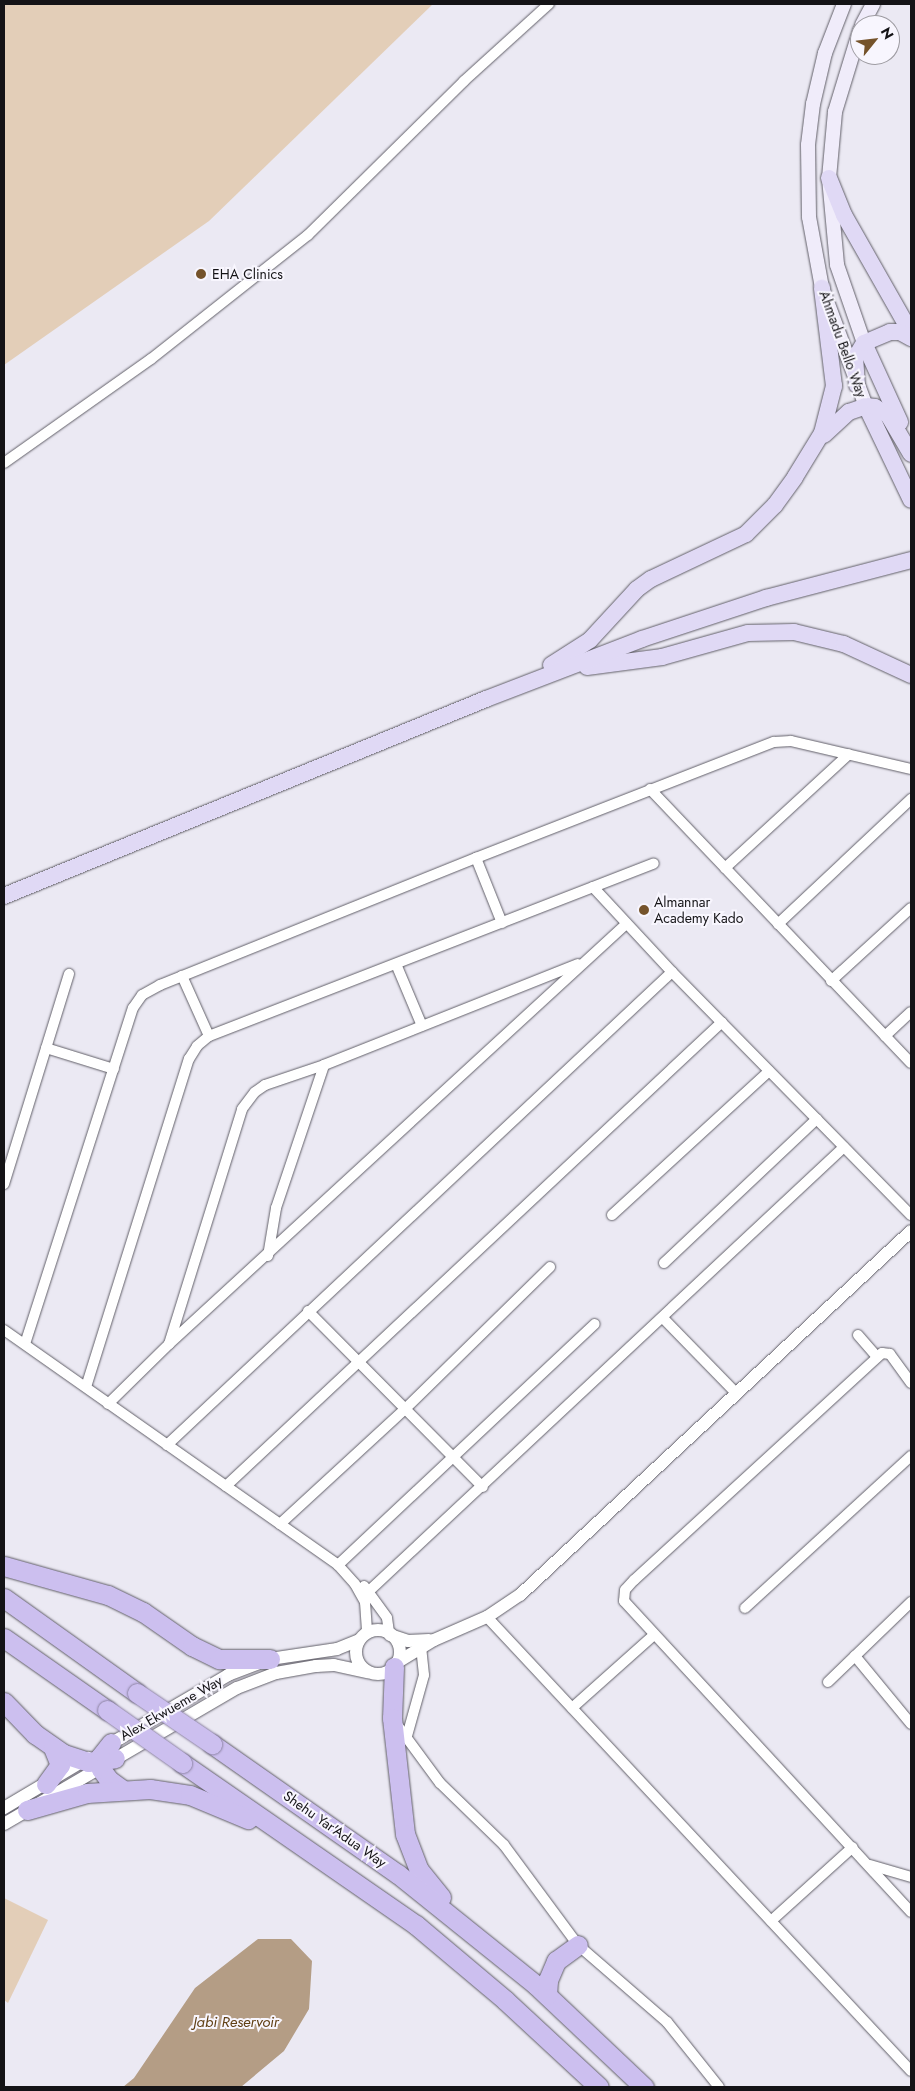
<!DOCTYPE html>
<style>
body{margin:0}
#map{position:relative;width:915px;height:2091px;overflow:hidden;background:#ebe9f3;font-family:Jost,sans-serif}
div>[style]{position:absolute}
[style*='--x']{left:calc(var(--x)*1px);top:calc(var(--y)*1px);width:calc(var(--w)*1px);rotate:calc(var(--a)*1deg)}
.green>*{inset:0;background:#e3ceb8}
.water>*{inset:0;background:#b49d85}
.roads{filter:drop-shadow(0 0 1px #615f68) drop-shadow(0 0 1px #615f68)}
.minor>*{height:10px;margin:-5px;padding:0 5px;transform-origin:5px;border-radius:5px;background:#fff}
.tertiary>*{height:12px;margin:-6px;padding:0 6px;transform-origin:6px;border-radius:6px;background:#fff}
.tertiary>.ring{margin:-6px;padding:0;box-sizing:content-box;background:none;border:12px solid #fff;border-radius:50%}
.secondary>*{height:14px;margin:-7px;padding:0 7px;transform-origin:7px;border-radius:7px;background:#f0ecfa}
.primary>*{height:16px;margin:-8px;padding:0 8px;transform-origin:8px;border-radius:8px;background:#e0d9f5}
.motorway>*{height:19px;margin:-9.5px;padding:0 9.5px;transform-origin:9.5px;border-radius:9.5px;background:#ccbfef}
.bridges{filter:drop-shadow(0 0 1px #8c83a3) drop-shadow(0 0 1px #8c83a3)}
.motorway-bridge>*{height:19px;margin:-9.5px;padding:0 9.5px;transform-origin:9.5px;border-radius:9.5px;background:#ccbfef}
.dots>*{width:14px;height:14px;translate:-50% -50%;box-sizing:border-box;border:2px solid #f8f6fe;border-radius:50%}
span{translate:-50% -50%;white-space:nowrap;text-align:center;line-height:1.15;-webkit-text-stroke:4px #f8f6fe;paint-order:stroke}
.poi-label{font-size:14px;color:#141316}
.left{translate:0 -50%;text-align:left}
.street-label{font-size:14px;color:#141316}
.water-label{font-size:15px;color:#614015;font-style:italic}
.frame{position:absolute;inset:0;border:5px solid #141316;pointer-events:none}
.north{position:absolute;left:850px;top:15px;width:50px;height:50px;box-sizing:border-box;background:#f8f6fe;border:1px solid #9d9ba1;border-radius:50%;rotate:61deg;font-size:14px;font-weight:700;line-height:20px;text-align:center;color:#141316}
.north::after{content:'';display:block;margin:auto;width:18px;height:22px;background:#75532b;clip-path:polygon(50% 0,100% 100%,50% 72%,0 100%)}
</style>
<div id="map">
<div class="green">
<div style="clip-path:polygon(4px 4px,433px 4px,209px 221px,4px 365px)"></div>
<div style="clip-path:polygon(4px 1898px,48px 1920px,8px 2003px,4px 2000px)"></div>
</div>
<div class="water">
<div style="clip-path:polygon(258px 1939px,291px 1939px,312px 1961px,309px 2009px,284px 2051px,241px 2087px,123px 2087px,134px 2078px,195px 1988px)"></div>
</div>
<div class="roads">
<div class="minor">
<div style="--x:4;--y:463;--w:180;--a:-35.3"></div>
<div style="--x:151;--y:359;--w:200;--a:-38.3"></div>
<div style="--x:308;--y:235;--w:219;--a:-44.6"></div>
<div style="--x:464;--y:81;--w:115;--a:-42.2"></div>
<div style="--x:650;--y:789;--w:378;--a:46.4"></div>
<div style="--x:476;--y:858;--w:70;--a:68.2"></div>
<div style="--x:725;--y:868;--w:168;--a:-42.6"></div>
<div style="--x:593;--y:887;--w:116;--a:47.1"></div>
<div style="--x:672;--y:972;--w:341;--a:45.5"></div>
<div style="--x:778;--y:924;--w:183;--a:-43.2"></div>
<div style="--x:396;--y:964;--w:67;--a:67.2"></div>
<div style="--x:831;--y:981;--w:108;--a:-42.4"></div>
<div style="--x:209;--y:1036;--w:477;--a:-21.2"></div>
<div style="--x:885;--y:1036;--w:35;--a:-43"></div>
<div style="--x:46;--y:1048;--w:71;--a:17.2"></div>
<div style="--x:4;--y:1184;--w:220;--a:-72.8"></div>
<div style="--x:612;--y:1215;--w:213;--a:-42.5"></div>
<div style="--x:268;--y:1256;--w:49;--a:-80.5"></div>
<div style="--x:276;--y:1208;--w:151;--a:-71.4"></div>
<div style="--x:664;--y:1263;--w:210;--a:-43.3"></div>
<div style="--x:308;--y:1311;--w:248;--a:45.2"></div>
<div style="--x:663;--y:1318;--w:105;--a:45.8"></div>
<div style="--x:4;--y:1330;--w:408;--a:35.1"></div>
<div style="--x:338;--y:1565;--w:25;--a:48"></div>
<div style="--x:355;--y:1584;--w:21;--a:61"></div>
<div style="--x:365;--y:1602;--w:31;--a:86"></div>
<div style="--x:858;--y:1335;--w:29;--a:49"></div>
<div style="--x:25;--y:1344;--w:353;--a:-72.2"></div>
<div style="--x:133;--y:1008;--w:16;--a:-55"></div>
<div style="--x:142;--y:995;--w:21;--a:-29"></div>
<div style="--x:160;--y:985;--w:341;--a:-21.9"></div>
<div style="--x:476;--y:858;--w:320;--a:-21.3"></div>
<div style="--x:774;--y:742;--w:17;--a:-3"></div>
<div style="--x:791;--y:741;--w:123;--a:13.1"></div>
<div style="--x:169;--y:1344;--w:246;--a:-72.7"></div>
<div style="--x:242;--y:1109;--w:21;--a:-53"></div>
<div style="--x:255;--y:1092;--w:12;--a:-35"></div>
<div style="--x:265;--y:1085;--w:62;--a:-18.7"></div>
<div style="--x:324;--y:1065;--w:273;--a:-21.7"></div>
<div style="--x:911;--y:1383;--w:36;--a:-126"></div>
<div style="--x:890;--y:1354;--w:8;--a:-173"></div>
<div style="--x:882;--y:1353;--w:336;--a:137.5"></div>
<div style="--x:634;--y:1580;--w:13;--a:132"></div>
<div style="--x:625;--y:1590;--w:11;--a:95"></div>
<div style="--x:624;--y:1601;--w:423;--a:47.3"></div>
<div style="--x:86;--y:1387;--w:344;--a:-72.6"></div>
<div style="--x:189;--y:1059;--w:15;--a:-58"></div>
<div style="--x:197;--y:1046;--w:16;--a:-40"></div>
<div style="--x:209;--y:1036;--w:66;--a:-114.2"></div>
<div style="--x:108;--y:1404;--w:86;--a:-44.5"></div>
<div style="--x:169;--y:1344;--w:621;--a:-42.58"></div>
<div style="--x:167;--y:1445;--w:692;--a:-43.13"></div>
<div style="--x:226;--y:1486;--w:679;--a:-43.09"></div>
<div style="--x:280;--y:1524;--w:170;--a:-42.6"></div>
<div style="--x:405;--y:1409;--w:203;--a:-44.4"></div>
<div style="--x:338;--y:1565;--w:352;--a:-43.2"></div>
<div style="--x:364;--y:1586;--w:39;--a:54"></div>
<div style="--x:387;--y:1618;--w:15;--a:82"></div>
<div style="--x:369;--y:1591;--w:650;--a:-43.07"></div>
<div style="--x:911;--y:1602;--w:78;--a:136"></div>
<div style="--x:855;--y:1656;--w:88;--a:50.5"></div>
<div style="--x:745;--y:1608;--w:225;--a:-42.5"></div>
<div style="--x:487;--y:1617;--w:621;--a:46.96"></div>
<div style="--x:828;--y:1682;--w:37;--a:-44"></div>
<div style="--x:572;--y:1708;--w:110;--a:-41.7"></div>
<div style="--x:395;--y:1722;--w:76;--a:53.6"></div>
<div style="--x:440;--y:1783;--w:89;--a:44.1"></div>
<div style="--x:504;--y:1845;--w:124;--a:53.5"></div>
<div style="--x:578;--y:1945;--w:118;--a:40.9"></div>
<div style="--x:667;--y:2022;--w:83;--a:51.3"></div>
<div style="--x:407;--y:1736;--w:63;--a:-74.4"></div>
<div style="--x:424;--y:1675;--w:29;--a:-96"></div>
<div style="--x:870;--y:1865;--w:43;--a:16.3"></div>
<div style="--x:771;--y:1921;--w:110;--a:-42.1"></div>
</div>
<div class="tertiary">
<div class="ring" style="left:356px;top:1630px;width:32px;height:32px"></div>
<div style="--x:390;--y:1635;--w:19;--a:18"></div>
<div style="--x:408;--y:1641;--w:21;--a:-3"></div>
<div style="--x:396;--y:1663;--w:44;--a:-31.2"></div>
<div style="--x:434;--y:1640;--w:58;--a:-23.5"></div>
<div style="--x:487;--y:1617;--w:40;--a:-34"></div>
<div style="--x:520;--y:1595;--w:534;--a:-42.95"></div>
<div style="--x:105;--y:1747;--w:143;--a:-30.3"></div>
<div style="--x:228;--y:1675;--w:45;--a:-20.9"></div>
<div style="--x:270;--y:1659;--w:68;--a:-8.5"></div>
<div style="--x:337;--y:1649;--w:24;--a:-22"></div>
<div style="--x:4;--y:1808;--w:98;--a:-30.8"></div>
<div style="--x:4;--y:1824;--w:270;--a:-30.3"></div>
<div style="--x:237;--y:1688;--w:42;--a:-21"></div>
<div style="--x:276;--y:1673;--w:41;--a:-9.9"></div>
<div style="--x:316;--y:1666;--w:18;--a:-3"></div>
<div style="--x:334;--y:1665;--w:35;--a:12"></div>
</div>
<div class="secondary">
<div style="--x:844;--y:4;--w:53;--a:111.2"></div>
<div style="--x:825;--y:53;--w:52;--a:103.2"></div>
<div style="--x:813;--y:104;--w:41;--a:97"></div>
<div style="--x:808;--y:145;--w:72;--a:89.2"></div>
<div style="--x:809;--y:217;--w:72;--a:79.6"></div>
<div style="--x:822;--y:288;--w:126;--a:69.6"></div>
<div style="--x:862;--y:25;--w:24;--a:-62"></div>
<div style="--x:860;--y:30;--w:86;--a:107"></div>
<div style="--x:835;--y:112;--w:66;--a:95.2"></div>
<div style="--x:829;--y:178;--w:87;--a:84.7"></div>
<div style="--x:837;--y:265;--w:83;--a:70.9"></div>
</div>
<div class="primary">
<div style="--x:829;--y:178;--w:40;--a:68"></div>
<div style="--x:844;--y:215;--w:136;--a:60.4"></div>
<div style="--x:864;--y:343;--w:87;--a:65.5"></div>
<div style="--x:857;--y:385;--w:27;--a:-94"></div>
<div style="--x:855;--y:358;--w:17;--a:-59"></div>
<div style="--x:864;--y:343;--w:28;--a:-23"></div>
<div style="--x:890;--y:332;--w:10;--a:0"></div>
<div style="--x:900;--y:332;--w:13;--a:29"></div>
<div style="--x:866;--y:406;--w:104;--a:64.4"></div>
<div style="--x:824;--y:435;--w:34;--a:-43"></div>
<div style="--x:849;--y:412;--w:18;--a:-19"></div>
<div style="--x:866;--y:406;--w:9;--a:6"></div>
<div style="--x:875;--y:407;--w:15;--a:32"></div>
<div style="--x:888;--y:415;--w:45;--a:59.5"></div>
<div style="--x:551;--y:665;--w:46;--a:-32.7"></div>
<div style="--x:590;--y:640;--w:69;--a:-47.3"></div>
<div style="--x:637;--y:589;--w:17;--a:-36"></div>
<div style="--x:651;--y:579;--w:105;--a:-25.3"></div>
<div style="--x:746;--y:534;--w:41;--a:-45"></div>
<div style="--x:775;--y:505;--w:34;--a:-54"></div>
<div style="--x:795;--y:477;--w:52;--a:-58.5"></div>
<div style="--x:822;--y:433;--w:49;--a:-75.7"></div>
<div style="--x:834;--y:386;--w:99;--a:-97"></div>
<div style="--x:587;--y:667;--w:76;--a:-7.6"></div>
<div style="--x:662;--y:657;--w:89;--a:-15.6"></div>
<div style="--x:748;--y:633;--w:46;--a:-1.2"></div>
<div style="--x:794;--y:632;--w:51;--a:13.5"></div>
<div style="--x:844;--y:644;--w:74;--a:24.8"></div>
<div style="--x:4;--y:896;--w:521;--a:-22.23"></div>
<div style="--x:486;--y:699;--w:167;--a:-21"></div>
<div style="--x:642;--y:639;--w:131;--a:-18.3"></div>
<div style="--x:766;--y:598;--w:150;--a:-14.7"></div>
</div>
<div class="motorway">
<div style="--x:4;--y:1566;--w:108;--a:15.6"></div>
<div style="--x:108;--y:1595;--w:39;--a:26"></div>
<div style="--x:143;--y:1612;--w:60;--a:34.8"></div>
<div style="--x:192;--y:1646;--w:30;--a:26"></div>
<div style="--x:219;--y:1659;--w:51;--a:0"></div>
<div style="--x:4;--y:1598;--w:163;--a:35.5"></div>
<div style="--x:4;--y:1638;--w:126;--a:35"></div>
<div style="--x:394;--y:1667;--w:51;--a:92.2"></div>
<div style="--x:392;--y:1718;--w:117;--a:83.6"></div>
<div style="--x:405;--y:1834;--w:39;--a:69"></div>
<div style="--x:419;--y:1870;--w:35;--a:51"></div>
<div style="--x:4;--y:1702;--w:45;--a:45.9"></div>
<div style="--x:35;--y:1734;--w:35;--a:35"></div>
<div style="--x:64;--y:1754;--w:25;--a:18"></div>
<div style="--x:88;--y:1762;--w:27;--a:-8"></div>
<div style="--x:111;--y:1743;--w:18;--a:128"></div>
<div style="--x:100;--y:1757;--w:12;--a:85"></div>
<div style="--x:101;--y:1769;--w:14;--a:54"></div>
<div style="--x:109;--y:1780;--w:17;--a:36"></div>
<div style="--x:212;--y:1744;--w:227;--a:35"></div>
<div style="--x:398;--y:1874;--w:177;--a:38.8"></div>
<div style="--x:536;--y:1985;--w:149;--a:43.4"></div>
<div style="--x:182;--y:1763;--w:285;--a:34.7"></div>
<div style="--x:416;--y:1925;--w:116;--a:40.1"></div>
<div style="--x:505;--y:2000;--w:128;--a:42.8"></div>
<div style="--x:46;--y:1784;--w:24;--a:-54"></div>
<div style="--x:60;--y:1765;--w:18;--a:-112"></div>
<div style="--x:27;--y:1810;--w:62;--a:-15.8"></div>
<div style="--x:87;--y:1793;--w:63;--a:-3.6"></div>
<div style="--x:150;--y:1789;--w:40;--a:8.5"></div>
<div style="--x:190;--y:1795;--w:63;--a:22.5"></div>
<div style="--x:547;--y:1995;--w:15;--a:-86"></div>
<div style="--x:548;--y:1980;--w:21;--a:-67"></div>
<div style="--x:556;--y:1961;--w:27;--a:-36"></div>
</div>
</div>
<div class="bridges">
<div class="motorway-bridge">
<div style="--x:137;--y:1693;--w:91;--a:34.2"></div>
<div style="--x:107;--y:1710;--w:92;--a:35.2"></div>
</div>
</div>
<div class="dots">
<div style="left:201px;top:274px;background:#75532b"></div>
<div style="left:644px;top:910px;background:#75532b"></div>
</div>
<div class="poi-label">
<span class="left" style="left:212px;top:274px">EHA Clinics</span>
<span class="left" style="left:654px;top:910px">Almannar<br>Academy Kado</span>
</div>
<div class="street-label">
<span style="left:843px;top:344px;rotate:70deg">Ahmadu Bello Way</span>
<span style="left:171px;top:1708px;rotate:-30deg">Alex Ekwueme Way</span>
<span style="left:335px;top:1829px;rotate:35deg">Shehu Yar'Adua Way</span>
</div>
<div class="water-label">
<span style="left:236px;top:2023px">Jabi Reservoir</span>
</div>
<div class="frame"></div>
<div class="north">N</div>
</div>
